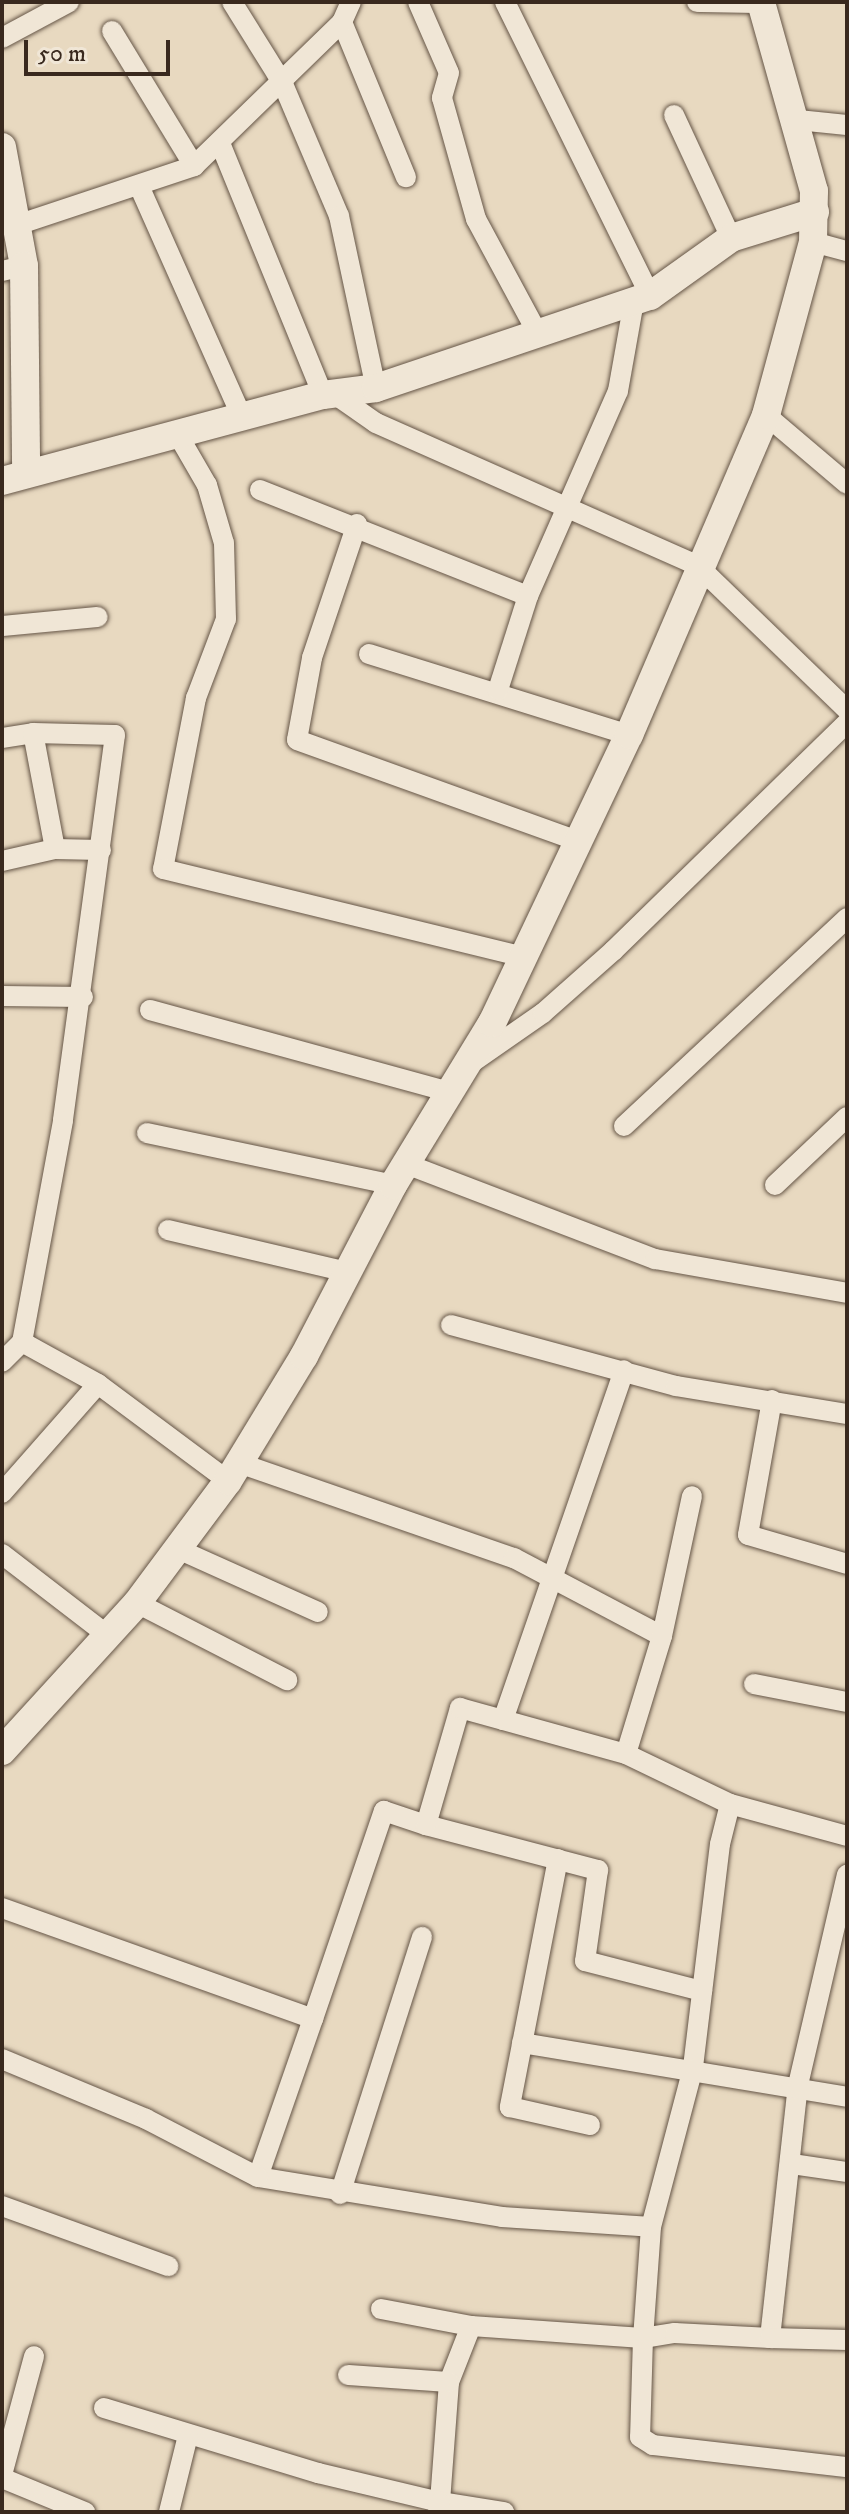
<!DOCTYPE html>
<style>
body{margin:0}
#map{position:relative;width:849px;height:2514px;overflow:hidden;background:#e8d9c0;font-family:"IM FELL DW Pica",serif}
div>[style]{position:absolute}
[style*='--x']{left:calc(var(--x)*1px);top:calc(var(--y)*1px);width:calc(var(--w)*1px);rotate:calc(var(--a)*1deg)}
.roads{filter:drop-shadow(0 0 2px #655546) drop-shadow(0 0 2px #655546)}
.street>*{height:20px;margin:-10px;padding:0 10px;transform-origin:10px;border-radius:10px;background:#f0e6d6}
.secondary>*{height:28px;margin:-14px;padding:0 14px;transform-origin:14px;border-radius:14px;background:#f0e6d6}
span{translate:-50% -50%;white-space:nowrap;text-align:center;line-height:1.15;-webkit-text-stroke:6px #f0e6d6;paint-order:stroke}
.frame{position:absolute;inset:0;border:4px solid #39291e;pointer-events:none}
.scale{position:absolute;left:24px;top:40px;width:146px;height:36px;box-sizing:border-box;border:4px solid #39291e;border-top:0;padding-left:10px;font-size:24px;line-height:28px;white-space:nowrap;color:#39291e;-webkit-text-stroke:6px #f0e6d6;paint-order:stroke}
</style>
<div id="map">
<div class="roads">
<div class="street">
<div style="--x:232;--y:2;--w:97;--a:58.1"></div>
<div style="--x:283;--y:84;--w:143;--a:67"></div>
<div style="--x:339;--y:216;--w:176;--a:77.9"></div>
<div style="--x:418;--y:2;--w:77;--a:66.4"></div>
<div style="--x:449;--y:73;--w:26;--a:106"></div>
<div style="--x:442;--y:98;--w:126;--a:74.3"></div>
<div style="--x:476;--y:219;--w:131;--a:61.7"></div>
<div style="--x:505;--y:2;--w:328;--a:63.7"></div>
<div style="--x:697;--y:2;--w:64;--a:0.9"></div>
<div style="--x:342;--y:22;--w:168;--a:67.6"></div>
<div style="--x:112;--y:31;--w:158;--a:58.7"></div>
<div style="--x:2;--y:38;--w:76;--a:-28.2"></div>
<div style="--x:674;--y:115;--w:136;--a:65.1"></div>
<div style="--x:798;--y:120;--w:49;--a:5.8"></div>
<div style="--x:220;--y:143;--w:272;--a:67.8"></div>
<div style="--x:140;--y:188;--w:248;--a:66"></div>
<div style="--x:17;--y:225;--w:187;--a:-18.4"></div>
<div style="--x:194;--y:166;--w:206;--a:-44.2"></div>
<div style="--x:342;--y:22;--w:22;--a:-66"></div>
<div style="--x:813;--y:242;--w:35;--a:15"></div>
<div style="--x:2;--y:271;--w:23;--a:-13"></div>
<div style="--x:333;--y:393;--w:52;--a:34.9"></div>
<div style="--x:376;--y:423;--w:351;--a:23.9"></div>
<div style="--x:697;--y:565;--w:209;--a:44"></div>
<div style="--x:766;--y:415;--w:106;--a:40.4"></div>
<div style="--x:178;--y:435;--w:58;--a:59.9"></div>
<div style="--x:207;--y:485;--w:60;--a:73.7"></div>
<div style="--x:224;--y:543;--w:76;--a:88.5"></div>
<div style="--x:226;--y:619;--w:85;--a:110.8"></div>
<div style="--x:196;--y:698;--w:174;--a:100.9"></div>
<div style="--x:163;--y:869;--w:371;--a:13.7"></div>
<div style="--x:260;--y:490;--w:288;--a:21.6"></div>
<div style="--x:528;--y:596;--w:224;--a:-66.3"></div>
<div style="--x:618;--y:391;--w:91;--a:-79.9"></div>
<div style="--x:357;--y:524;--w:141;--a:108.6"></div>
<div style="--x:312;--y:658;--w:83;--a:100.4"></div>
<div style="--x:297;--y:740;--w:301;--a:19.8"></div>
<div style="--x:2;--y:626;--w:96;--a:-5.4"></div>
<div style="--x:369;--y:654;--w:272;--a:17.3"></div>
<div style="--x:498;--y:690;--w:99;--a:-72.3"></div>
<div style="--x:2;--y:738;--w:31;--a:-9"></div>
<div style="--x:55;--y:849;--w:46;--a:1.2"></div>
<div style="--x:2;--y:861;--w:54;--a:-12.8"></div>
<div style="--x:55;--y:849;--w:118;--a:-100.7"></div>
<div style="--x:33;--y:733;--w:82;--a:1.4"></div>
<div style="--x:115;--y:735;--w:389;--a:97.7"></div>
<div style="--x:63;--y:1121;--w:225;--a:100.5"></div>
<div style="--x:22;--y:1342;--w:28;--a:135"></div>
<div style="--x:2;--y:996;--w:81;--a:0.7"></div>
<div style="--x:150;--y:1010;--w:310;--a:15.3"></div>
<div style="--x:474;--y:1061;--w:84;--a:-34.8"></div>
<div style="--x:543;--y:1013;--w:94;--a:-41.5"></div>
<div style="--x:613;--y:951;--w:327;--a:-44.3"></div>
<div style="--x:624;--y:1126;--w:305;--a:-43"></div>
<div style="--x:147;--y:1133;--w:251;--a:11.9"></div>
<div style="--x:406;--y:1164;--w:267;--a:20.9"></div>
<div style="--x:655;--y:1259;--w:195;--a:10"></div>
<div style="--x:775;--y:1185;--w:99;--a:-43.4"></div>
<div style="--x:168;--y:1230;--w:184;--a:13.2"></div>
<div style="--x:451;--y:1325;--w:233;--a:15.2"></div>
<div style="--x:676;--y:1386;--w:173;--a:9.3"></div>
<div style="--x:22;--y:1342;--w:87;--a:28.9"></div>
<div style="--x:98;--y:1384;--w:162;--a:36.7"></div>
<div style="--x:772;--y:1400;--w:137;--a:100.1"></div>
<div style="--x:748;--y:1535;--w:103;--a:16.3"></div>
<div style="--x:239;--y:1463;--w:291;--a:19.1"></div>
<div style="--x:514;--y:1558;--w:167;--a:27.8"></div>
<div style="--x:662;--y:1636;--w:123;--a:107"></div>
<div style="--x:2;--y:1493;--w:145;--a:-48.6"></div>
<div style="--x:180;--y:1550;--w:151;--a:24.2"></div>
<div style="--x:2;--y:1554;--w:133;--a:37.6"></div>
<div style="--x:137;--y:1603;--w:169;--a:27.2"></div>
<div style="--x:662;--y:1636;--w:143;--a:-77.9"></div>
<div style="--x:754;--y:1684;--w:95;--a:11"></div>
<div style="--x:503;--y:1720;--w:370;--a:-70.9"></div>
<div style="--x:730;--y:1804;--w:41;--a:104"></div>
<div style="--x:720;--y:1844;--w:226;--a:96.9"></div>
<div style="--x:693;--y:2068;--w:164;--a:104.8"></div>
<div style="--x:651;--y:2227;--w:111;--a:94.1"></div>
<div style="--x:643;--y:2338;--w:32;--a:-9"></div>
<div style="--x:675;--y:2333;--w:95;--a:3"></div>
<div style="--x:770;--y:2338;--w:255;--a:-83.7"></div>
<div style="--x:798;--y:2085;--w:216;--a:-76.9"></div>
<div style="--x:426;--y:1825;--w:178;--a:14.7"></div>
<div style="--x:598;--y:1870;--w:92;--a:98.1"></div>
<div style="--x:585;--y:1961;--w:121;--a:14.4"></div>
<div style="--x:558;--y:1859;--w:253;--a:101"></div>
<div style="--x:510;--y:2107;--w:82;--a:12.7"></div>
<div style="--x:2;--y:1908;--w:330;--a:19.6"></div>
<div style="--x:313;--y:2019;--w:220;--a:-71.2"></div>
<div style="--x:384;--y:1811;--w:44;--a:18.4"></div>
<div style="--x:426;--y:1825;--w:122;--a:-73.8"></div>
<div style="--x:460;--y:1708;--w:172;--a:15.5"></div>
<div style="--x:626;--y:1754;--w:115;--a:25.7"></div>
<div style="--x:730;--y:1804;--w:121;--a:15.3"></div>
<div style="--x:313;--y:2019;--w:167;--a:109.2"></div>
<div style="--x:258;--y:2177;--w:247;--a:9.3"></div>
<div style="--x:502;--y:2217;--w:149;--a:3.8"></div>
<div style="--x:522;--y:2043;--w:329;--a:9.4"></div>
<div style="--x:2;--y:2059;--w:156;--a:22.6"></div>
<div style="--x:146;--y:2119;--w:126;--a:27.4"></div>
<div style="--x:792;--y:2164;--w:56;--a:8.3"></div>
<div style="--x:340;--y:2194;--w:270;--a:-72.3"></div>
<div style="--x:2;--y:2206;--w:177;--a:19.9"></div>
<div style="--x:381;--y:2309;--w:92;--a:10.7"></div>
<div style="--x:471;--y:2326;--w:172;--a:4"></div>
<div style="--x:643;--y:2338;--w:99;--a:91.7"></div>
<div style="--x:640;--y:2437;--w:15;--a:32"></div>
<div style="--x:653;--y:2445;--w:195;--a:6.5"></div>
<div style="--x:471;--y:2326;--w:60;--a:111.4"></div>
<div style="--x:449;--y:2382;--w:120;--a:94.3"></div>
<div style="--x:440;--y:2502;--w:65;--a:8.9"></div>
<div style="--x:770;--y:2338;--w:77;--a:1.5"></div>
<div style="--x:348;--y:2375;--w:101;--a:4"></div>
<div style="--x:104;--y:2408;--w:224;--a:16.9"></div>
<div style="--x:318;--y:2473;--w:125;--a:13.4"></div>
<div style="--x:440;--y:2502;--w:10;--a:101"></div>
<div style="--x:2;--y:2475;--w:123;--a:-74.9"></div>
<div style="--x:2;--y:2478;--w:90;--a:22.3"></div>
<div style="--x:169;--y:2512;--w:79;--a:-76.1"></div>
</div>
<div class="secondary">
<div style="--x:2;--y:147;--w:121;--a:79.5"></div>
<div style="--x:24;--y:266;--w:204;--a:89.4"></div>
<div style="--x:2;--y:481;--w:332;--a:-15"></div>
<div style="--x:323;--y:395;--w:53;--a:-7.5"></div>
<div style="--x:376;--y:388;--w:289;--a:-18.6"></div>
<div style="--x:650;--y:296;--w:100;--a:-35.6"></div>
<div style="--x:731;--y:238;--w:88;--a:-17.2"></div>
<div style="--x:2;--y:1751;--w:200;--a:-47.6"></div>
<div style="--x:137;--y:1603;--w:152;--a:-53.3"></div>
<div style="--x:228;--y:1481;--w:146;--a:-58.7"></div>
<div style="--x:304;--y:1356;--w:193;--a:-62.5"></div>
<div style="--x:393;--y:1185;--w:190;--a:-58.6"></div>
<div style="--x:492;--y:1023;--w:319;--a:-64.6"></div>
<div style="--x:629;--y:735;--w:348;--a:-66.8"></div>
<div style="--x:766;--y:415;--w:179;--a:-74.8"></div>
<div style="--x:813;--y:242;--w:51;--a:-88.9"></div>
<div style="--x:814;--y:191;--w:196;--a:-105.7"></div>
</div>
</div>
<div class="frame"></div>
<div class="scale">50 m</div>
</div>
